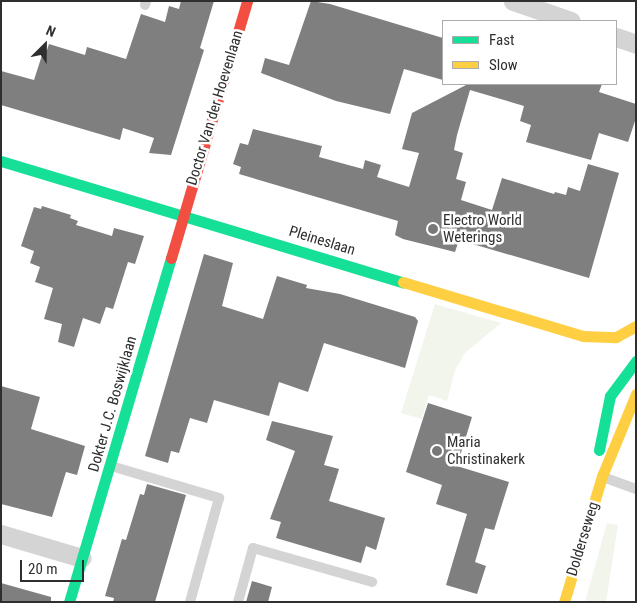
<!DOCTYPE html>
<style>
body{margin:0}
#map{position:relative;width:637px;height:603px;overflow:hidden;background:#fff;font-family:"Roboto Condensed",sans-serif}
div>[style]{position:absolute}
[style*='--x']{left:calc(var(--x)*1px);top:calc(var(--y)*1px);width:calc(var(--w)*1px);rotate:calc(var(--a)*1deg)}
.green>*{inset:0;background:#f1f5ec}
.building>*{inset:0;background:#7f7f7f}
.lane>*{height:10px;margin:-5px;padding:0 5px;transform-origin:5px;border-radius:5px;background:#d4d4d4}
.street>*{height:19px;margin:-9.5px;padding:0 9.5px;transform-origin:9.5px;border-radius:9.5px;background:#d4d4d4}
.fast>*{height:11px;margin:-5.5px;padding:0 5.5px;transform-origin:5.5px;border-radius:5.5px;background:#16e098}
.slow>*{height:11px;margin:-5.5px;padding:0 5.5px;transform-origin:5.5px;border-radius:5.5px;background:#ffcf43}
.jam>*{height:11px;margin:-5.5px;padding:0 5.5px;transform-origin:5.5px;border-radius:5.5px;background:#f24e42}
.dots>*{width:14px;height:14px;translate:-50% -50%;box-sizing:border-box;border:2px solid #fff;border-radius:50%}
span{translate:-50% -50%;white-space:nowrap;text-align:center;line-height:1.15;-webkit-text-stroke:5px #fff;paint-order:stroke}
.street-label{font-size:15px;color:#2f2f2f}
.poi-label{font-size:15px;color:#2f2f2f}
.left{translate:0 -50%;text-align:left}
.frame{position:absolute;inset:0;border:2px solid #2f2f2f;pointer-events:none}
.legend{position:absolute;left:442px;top:20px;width:175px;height:65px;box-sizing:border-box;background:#fff;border:1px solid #acacac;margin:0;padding:6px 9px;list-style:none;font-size:15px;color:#2f2f2f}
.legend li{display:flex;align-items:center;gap:10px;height:25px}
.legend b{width:25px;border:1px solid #acacac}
.north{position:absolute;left:20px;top:20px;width:50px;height:50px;-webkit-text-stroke:4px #fff;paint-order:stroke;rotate:23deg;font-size:14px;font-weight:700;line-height:20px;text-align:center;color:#2f2f2f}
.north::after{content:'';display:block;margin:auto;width:18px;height:22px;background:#2f2f2f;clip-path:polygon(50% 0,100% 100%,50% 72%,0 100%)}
.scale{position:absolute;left:20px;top:560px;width:64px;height:22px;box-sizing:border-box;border:2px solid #2f2f2f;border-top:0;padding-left:6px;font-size:15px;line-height:18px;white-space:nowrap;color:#2f2f2f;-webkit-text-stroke:4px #fff;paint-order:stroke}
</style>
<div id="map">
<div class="green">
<div style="clip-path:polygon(435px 304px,501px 323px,465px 353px,455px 370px,447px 401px,429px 395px,422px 419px,401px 413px)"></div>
<div style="clip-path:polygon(607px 523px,618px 525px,606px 602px,585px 602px)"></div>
</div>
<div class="building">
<div style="clip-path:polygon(181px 1px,214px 1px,200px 48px,204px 50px,171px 155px,149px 153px,154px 138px,123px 128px,120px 140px,1px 105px,1px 71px,34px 80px,44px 49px,47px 50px,49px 44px,85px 55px,87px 47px,126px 59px,141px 14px,165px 22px,169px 6px,179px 9px)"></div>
<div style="clip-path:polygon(311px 1px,330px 4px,443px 38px,443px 80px,404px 69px,390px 114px,336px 101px,261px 73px,265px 58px,289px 65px)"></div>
<div style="clip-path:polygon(468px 84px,602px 84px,599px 92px,636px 104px,636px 118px,628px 142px,599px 133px,591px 160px,526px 142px,531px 125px,520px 121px,524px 106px,470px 90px,457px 135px,454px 150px,463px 153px,456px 179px,466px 182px,461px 200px,492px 210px,502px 178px,554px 194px,555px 192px,566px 195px,568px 187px,580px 191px,588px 164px,619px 173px,589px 278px,459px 240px,455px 252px,403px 239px,395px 235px,398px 221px,239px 174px,241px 167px,233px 164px,240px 143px,248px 145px,253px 129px,322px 146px,319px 157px,363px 169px,365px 160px,381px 165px,377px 177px,409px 187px,419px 153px,402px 149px,412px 113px)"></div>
<div style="clip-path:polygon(42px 206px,71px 215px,70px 218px,78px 221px,76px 225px,112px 236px,114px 228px,144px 236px,135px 264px,128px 262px,113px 309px,106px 307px,100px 324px,83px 318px,74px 347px,58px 342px,62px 324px,44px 319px,53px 288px,35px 282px,40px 267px,30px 263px,34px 251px,21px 246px,34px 207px,41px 209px)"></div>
<div style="clip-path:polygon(204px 254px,233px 263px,222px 306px,263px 319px,277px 276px,307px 285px,306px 288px,340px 294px,415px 317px,418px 321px,405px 368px,324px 343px,308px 392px,279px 382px,269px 416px,214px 400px,207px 423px,190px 418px,179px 453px,171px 451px,168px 463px,145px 456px)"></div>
<div style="clip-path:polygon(1px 386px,40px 397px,31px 429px,85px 446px,77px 475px,66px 472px,52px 517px,1px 504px)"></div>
<div style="clip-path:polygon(428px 403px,472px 417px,457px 466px,509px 482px,494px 530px,485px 528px,475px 562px,486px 566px,477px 594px,446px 585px,467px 514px,436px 504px,442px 485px,406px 472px)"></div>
<div style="clip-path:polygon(272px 421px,333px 436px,324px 465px,339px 469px,329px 501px,385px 518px,376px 550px,366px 546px,361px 563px,276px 538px,281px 522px,270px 519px,295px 451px,266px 440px)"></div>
<div style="clip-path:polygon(147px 484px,186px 495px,155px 602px,113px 602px,114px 598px,105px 596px,122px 539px,126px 540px,140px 494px,144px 495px)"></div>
<div style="clip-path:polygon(252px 581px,272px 587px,268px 602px,246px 602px)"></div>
<div style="clip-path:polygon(1px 583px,51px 597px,51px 602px,1px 602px)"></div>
</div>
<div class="lane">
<div style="--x:145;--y:5;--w:4;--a:-76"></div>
<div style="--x:111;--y:466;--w:113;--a:16.5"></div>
<div style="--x:219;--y:498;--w:108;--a:105.6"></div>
<div style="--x:603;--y:477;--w:35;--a:20"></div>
<div style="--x:238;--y:602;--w:56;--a:-74.5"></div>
<div style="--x:253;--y:548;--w:124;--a:15.9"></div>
</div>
<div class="street">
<div style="--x:513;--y:1;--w:61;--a:19"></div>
<div style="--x:616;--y:37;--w:21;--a:19"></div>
<div style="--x:1;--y:534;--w:84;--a:16.5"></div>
</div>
<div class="fast">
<div style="--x:1;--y:161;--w:420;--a:16.8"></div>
<div style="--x:599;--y:450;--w:55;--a:-78.5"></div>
<div style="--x:610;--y:396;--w:44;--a:-53.4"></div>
<div style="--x:69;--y:602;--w:359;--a:-73.5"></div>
</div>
<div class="slow">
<div style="--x:403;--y:282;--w:188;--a:16.7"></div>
<div style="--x:583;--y:336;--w:33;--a:2"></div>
<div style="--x:616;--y:337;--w:23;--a:-29"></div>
<div style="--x:564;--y:602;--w:132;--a:-73.2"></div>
<div style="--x:602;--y:476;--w:89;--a:-67.5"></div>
</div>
<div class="jam">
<div style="--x:171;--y:258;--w:268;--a:-73.5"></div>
</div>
<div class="dots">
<div style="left:433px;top:229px;background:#787878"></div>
<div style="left:437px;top:451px;background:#787878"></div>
</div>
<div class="street-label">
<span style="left:215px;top:108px;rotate:-73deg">Doctor Van der Hoevenlaan</span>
<span style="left:322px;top:241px;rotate:17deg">Pleineslaan</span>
<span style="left:113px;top:404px;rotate:-74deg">Dokter J.C. Boswijklaan</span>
<span style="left:583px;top:539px;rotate:-73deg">Dolderseweg</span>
</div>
<div class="poi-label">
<span class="left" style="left:443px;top:229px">Electro World<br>Weterings</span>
<span class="left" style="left:447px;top:451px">Maria<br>Christinakerk</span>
</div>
<div class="frame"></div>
<ul class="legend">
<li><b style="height:6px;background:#16e098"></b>Fast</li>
<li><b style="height:6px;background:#ffcf43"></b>Slow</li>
</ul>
<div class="north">N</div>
<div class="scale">20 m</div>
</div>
